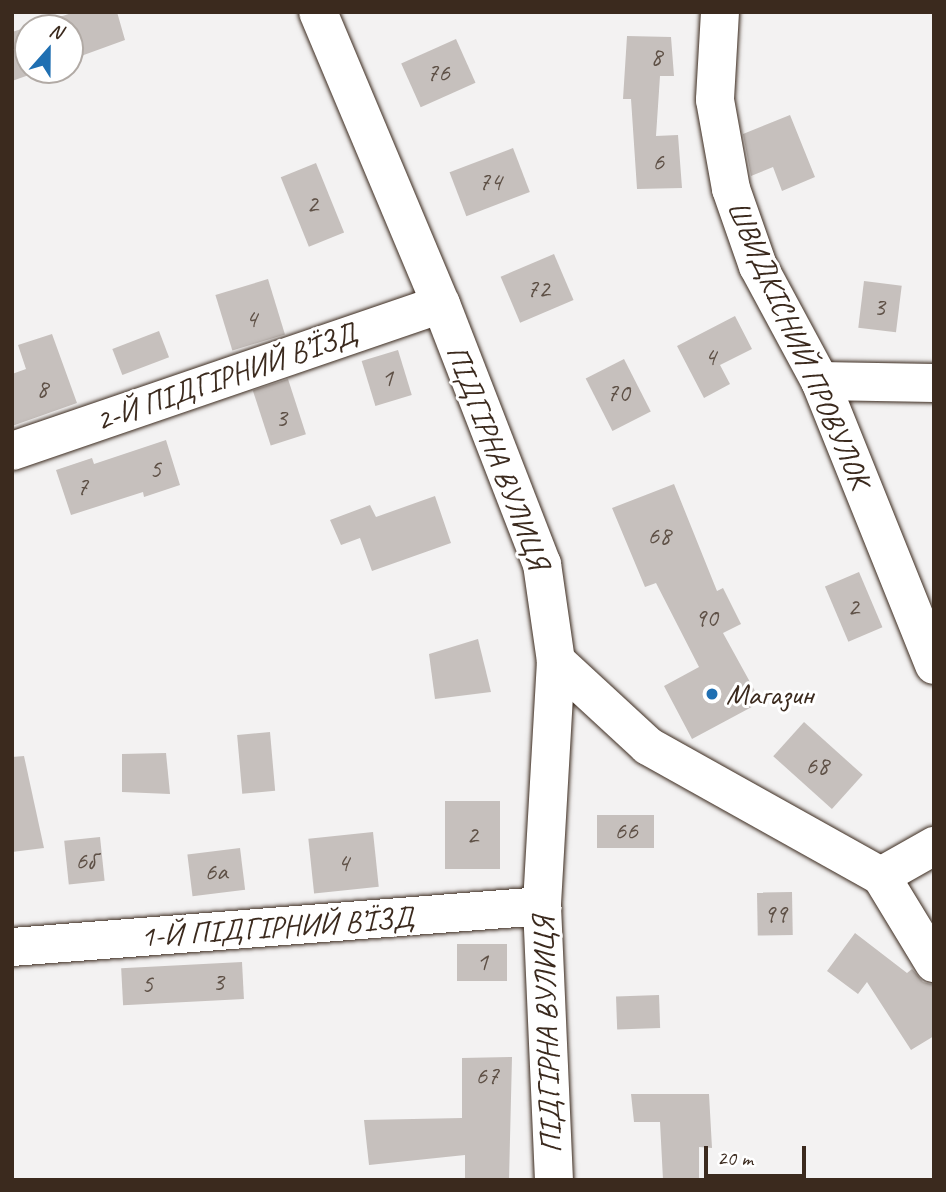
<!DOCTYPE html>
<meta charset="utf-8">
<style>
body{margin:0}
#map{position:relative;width:946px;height:1192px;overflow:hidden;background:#f3f2f2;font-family:Caveat,sans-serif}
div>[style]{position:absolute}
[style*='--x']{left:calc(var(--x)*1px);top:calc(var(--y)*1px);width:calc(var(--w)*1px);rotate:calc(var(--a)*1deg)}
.building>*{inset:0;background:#c6c0bd;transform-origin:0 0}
.roads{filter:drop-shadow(0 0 2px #3b2a1e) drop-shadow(0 0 2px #3b2a1e)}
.street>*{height:38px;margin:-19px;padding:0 19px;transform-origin:19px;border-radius:19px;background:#fff}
.dots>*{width:19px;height:19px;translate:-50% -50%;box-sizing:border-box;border:4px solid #fff;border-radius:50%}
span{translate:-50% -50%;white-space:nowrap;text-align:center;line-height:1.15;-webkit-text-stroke:6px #fff;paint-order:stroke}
.number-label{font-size:26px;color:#5e5046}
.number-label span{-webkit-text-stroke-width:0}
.street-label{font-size:30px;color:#3b2a1e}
.poi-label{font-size:30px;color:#3b2a1e}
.left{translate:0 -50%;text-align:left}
.frame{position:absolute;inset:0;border:14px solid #3b2a1e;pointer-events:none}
.north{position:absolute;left:14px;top:14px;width:70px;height:70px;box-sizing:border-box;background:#fff;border:2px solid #b1aaa5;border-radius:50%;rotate:21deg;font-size:19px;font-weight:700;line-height:28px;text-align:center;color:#3b2a1e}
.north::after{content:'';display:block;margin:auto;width:24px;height:32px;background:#1f6fb2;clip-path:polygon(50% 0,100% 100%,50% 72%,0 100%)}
.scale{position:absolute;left:704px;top:1146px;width:102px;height:32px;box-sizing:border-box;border:4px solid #3b2a1e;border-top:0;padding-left:9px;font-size:21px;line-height:24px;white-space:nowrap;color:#3b2a1e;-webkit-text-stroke:5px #fff;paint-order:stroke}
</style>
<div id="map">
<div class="building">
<div style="clip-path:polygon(75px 12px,117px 12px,125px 40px,70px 60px,70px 28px,28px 28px,28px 70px,43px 70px,12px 81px,12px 32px)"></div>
<div style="clip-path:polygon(627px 36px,671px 37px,674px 76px,660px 76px,656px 136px,678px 135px,682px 188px,637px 189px,631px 99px,623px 99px)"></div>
<div style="left:456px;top:39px;width:48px;height:60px;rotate:66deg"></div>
<div style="clip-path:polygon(790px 115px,815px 177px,782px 191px,773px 167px,751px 176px,743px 134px)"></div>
<div style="left:513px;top:148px;width:47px;height:68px;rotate:69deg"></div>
<div style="left:316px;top:163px;width:75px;height:38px;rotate:68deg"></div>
<div style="left:554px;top:254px;width:50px;height:58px;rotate:67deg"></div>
<div style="left:268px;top:279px;width:58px;height:55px;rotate:73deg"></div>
<div style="left:864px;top:281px;width:38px;height:47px;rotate:7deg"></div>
<div style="clip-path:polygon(735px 316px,752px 349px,720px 365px,730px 384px,704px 398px,677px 346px)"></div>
<div style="left:159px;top:331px;width:28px;height:50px;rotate:69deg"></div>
<div style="clip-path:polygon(52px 334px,77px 403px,12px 426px,12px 374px,26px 369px,18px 345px)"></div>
<div style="left:398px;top:350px;width:47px;height:38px;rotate:73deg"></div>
<div style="left:624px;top:359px;width:59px;height:43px;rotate:63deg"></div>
<div style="left:288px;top:379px;width:58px;height:37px;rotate:72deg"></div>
<div style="clip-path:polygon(166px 440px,180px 485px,144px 497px,143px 492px,71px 515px,56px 470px,92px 458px,94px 464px)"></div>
<div style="clip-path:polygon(674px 484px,717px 591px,723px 588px,741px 624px,723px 633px,761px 702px,692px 739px,664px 686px,699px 667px,656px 583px,645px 587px,612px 508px)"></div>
<div style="clip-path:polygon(435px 496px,451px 543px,372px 571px,360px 538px,341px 545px,330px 520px,370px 505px,376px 517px)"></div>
<div style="left:859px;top:572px;width:60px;height:37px;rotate:67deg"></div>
<div style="clip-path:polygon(478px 639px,491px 692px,435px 699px,429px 654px)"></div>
<div style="left:804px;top:722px;width:79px;height:46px;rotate:42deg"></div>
<div style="left:270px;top:732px;width:59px;height:33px;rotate:85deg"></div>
<div style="clip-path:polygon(166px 753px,170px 794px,122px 792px,122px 754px)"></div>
<div style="clip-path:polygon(24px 756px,44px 848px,12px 852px,12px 757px)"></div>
<div style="left:445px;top:801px;width:55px;height:68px"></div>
<div style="left:597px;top:815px;width:57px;height:33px"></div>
<div style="left:373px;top:832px;width:55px;height:65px;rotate:84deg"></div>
<div style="left:100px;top:837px;width:44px;height:36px;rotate:84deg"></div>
<div style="left:240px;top:848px;width:42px;height:53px;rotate:83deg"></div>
<div style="left:792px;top:892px;width:43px;height:35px;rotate:89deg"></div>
<div style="clip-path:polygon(855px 933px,907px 973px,912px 969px,923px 982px,934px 985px,934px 1036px,911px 1050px,867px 982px,858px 994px,827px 971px)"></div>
<div style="left:457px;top:944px;width:50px;height:37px"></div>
<div style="left:242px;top:962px;width:37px;height:121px;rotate:87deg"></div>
<div style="left:659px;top:995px;width:33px;height:43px;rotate:88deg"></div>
<div style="clip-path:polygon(512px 1057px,509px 1180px,465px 1180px,465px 1155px,369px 1165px,364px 1120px,462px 1118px,462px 1058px)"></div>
<div style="clip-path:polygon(631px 1094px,709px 1094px,712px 1148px,699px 1147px,699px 1180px,663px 1180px,660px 1122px,634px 1122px)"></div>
</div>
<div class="roads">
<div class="street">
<div style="--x:318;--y:12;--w:317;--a:67.2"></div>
<div style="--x:441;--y:304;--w:279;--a:68.8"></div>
<div style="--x:542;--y:564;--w:98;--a:81.8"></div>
<div style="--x:556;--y:661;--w:245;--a:93.3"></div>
<div style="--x:542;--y:906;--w:274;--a:87.5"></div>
<div style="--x:720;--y:12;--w:88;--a:93.3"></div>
<div style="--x:715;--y:100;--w:90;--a:79.8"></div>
<div style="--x:731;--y:189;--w:82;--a:70.7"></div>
<div style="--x:758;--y:266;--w:131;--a:61.7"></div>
<div style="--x:820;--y:381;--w:306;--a:68.1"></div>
<div style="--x:820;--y:381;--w:114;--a:1"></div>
<div style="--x:12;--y:451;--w:453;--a:-18.9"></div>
<div style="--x:556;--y:661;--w:125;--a:42.7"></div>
<div style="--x:648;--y:746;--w:267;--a:29.2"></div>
<div style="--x:881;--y:876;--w:102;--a:58.7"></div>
<div style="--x:881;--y:876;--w:61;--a:-29.5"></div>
<div style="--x:12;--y:947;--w:532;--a:-4.42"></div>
</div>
</div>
<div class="dots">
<div style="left:712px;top:694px;background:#1f6fb2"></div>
</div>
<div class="number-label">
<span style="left:656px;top:57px">8</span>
<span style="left:438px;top:73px">76</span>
<span style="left:658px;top:162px">6</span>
<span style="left:490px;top:182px">74</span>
<span style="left:312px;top:204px">2</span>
<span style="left:538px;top:289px">72</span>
<span style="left:879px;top:307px">3</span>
<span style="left:251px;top:319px">4</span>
<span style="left:710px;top:357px">4</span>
<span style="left:387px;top:378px">1</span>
<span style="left:42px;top:389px">8</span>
<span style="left:618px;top:393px">70</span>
<span style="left:281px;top:418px">3</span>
<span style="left:155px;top:469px">5</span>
<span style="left:82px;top:487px">7</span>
<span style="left:659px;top:536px">68</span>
<span style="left:853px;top:607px">2</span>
<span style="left:706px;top:618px">90</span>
<span style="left:817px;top:766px">68</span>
<span style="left:626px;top:831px">66</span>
<span style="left:472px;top:835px">2</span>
<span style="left:85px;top:861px">6б</span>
<span style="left:343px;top:863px">4</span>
<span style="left:216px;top:872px">6а</span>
<span style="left:775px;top:914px">99</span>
<span style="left:482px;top:962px">1</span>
<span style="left:218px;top:982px">3</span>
<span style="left:147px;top:984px">5</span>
<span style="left:487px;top:1076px">67</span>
</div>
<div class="street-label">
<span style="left:799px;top:344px;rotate:66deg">ШВИДКІСНИЙ ПРОВУЛОК</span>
<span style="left:226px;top:377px;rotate:-19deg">2-Й ПІДГІРНИЙ В’ЇЗД</span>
<span style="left:498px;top:457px;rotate:69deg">ПІДГІРНА ВУЛИЦЯ</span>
<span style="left:277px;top:927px;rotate:-4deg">1-Й ПІДГІРНИЙ В’ЇЗД</span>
<span style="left:547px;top:1035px;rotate:-92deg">ПІДГІРНА ВУЛИЦЯ</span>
</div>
<div class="poi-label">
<span class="left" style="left:726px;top:694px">Магазин</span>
</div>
<div class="frame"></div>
<div class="north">N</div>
<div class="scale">20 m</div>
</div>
